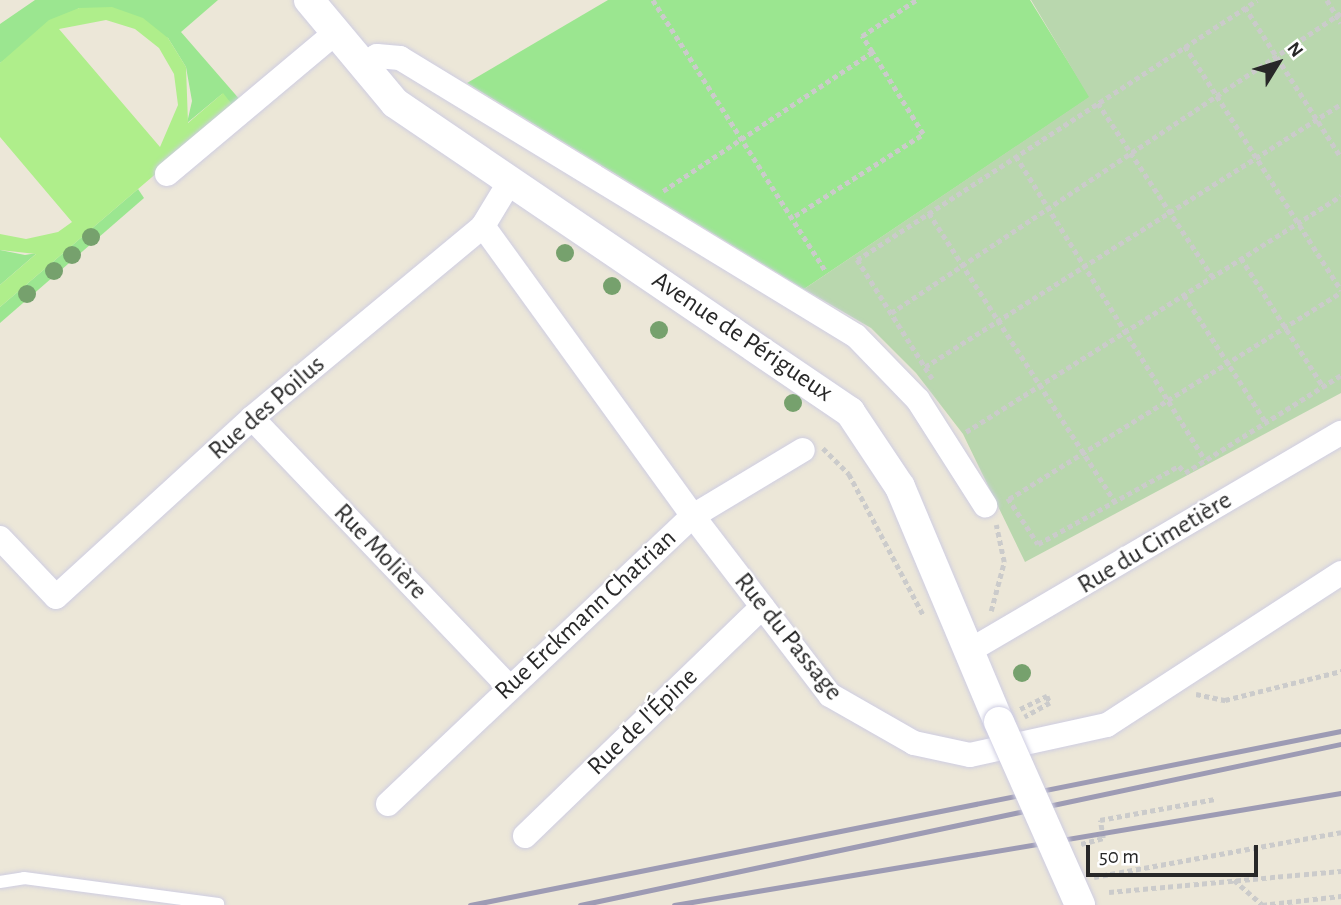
<!DOCTYPE html>
<meta charset="utf-8">
<style>
body{margin:0}
#map{position:relative;width:1341px;height:905px;overflow:hidden;background:#ece7d8;font-family:"Alegreya Sans",sans-serif}
div>[style]{position:absolute}
[style*='--x']{left:calc(var(--x)*1px);top:calc(var(--y)*1px);width:calc(var(--w)*1px);rotate:calc(var(--a)*1deg)}
.green>*{inset:0;background:#9be690}
.cemetery>*{inset:0;background:#b9d7ae}
.pitch>*{inset:0;background:#afee8b}
.path>*{height:4.5px;margin-top:-2.25px;transform-origin:0;background:repeating-linear-gradient(90deg,#cbcbcb 0 5px,transparent 0 8.5px)}
.roads{filter:drop-shadow(0 0 2px #cecde2) drop-shadow(0 0 2px #cecde2)}
.service>*{height:12px;margin:-6px;padding:0 6px;transform-origin:6px;border-radius:6px;background:#fff}
.minor>*{height:24px;margin:-12px;padding:0 12px;transform-origin:12px;border-radius:12px;background:#fff}
.tertiary>*{height:30px;margin:-15px;padding:0 15px;transform-origin:15px;border-radius:15px;background:#fff}
.rail>*{height:5px;margin:-2.5px;padding:0 2.5px;transform-origin:2.5px;border-radius:2.5px;background:#9d9bb4}
.bridges{filter:drop-shadow(0 0 2px #cecde2) drop-shadow(0 0 2px #cecde2)}
.tertiary-bridge>*{height:30px;margin:-15px;padding:0 15px;transform-origin:15px;border-radius:15px;background:#fff}
.trees>*{width:18px;height:18px;margin:-9px;border-radius:50%;background:#76a16d}
span{translate:-50% -50%;white-space:nowrap;text-align:center;line-height:1.15;-webkit-text-stroke:5px #fff;paint-order:stroke}
.street-label{font-size:26px;color:#282828}
.north{position:absolute;left:1243px;top:28px;width:70px;height:70px;-webkit-text-stroke:5px #fff;paint-order:stroke;rotate:52deg;font-size:19px;font-weight:700;line-height:28px;text-align:center;color:#282828}
.north::after{content:'';display:block;margin:auto;width:24px;height:32px;background:#282828;clip-path:polygon(50% 0,100% 100%,50% 72%,0 100%)}
.scale{position:absolute;left:1086px;top:845px;width:172px;height:32px;box-sizing:border-box;border:4px solid #282828;border-top:0;padding-left:9px;font-size:21px;line-height:24px;white-space:nowrap;color:#282828;-webkit-text-stroke:5px #fff;paint-order:stroke}
</style>
<div id="map">
<div class="green">
<div style="clip-path:polygon(35px 0,218px 0,181px 32px,241px 101px,234px 107px,222px 94px,187px 123px,192px 101px,186px 67px,168px 38px,79px 8px,0 63px,0 24px)"></div>
<div style="clip-path:polygon(608px 0,1030px 0,1090px 97px,804px 289px,467px 83px)"></div>
<div style="clip-path:polygon(138px 189px,144px 198px,0 323px,0 307px)"></div>
<div style="clip-path:polygon(0 250px,25px 255px,37px 253px,0 285px)"></div>
</div>
<div class="cemetery">
<div style="clip-path:polygon(1031px 0,1341px 0,1341px 393px,1025px 562px,963px 434px,916px 373px,871px 328px,804px 289px,1089px 97px)"></div>
</div>
<div class="pitch">
<div style="clip-path:polygon(evenodd,112px 7px,143px 18px,168px 38px,186px 67px,188px 123px,223px 93px,234px 107px,0 307px,0 285px,36px 254px,0 250px,0 234px,26px 239px,58px 232px,72px 222px,0 137px,0 63px,49px 20px,79px 8px,112px 7px,106px 20px,135px 29px,159px 48px,174px 74px,178px 105px,160px 147px,59px 29px,106px 20px)"></div>
</div>
<div class="path">
<div style="--x:653;--y:0;--w:320;--a:57.5"></div>
<div style="--x:1327;--y:0;--w:27;--a:59"></div>
<div style="--x:1245;--y:7;--w:178;--a:57.4"></div>
<div style="--x:1185;--y:46;--w:290;--a:57.4"></div>
<div style="--x:1098;--y:103;--w:207;--a:56.6"></div>
<div style="--x:1016;--y:156;--w:358;--a:58.1"></div>
<div style="--x:663;--y:191;--w:251;--a:-33.6"></div>
<div style="--x:872;--y:52;--w:19;--a:-122"></div>
<div style="--x:862;--y:36;--w:65;--a:-33.7"></div>
<div style="--x:929;--y:213;--w:344;--a:57.2"></div>
<div style="--x:795;--y:216;--w:152;--a:-32.6"></div>
<div style="--x:923;--y:134;--w:97;--a:-121.9"></div>
<div style="--x:1241;--y:258;--w:152;--a:57.4"></div>
<div style="--x:1184;--y:295;--w:151;--a:57.2"></div>
<div style="--x:891;--y:313;--w:541;--a:-33.69"></div>
<div style="--x:925;--y:367;--w:492;--a:-32.3"></div>
<div style="--x:932;--y:379;--w:141;--a:-122.2"></div>
<div style="--x:857;--y:260;--w:477;--a:-33"></div>
<div style="--x:966;--y:432;--w:443;--a:-32.2"></div>
<div style="--x:823;--y:448;--w:37;--a:45"></div>
<div style="--x:849;--y:474;--w:161;--a:62.2"></div>
<div style="--x:1008;--y:498;--w:55;--a:56.9"></div>
<div style="--x:1038;--y:544;--w:161;--a:-29"></div>
<div style="--x:1179;--y:466;--w:9;--a:49"></div>
<div style="--x:1185;--y:473;--w:184;--a:-32.1"></div>
<div style="--x:1009;--y:499;--w:391;--a:-31.9"></div>
<div style="--x:991;--y:611;--w:51;--a:-75.1"></div>
<div style="--x:1004;--y:562;--w:38;--a:-102"></div>
<div style="--x:1196;--y:694;--w:30;--a:12"></div>
<div style="--x:1225;--y:700;--w:120;--a:-14"></div>
<div style="--x:1020;--y:709;--w:30;--a:-26"></div>
<div style="--x:1047;--y:696;--w:8;--a:67"></div>
<div style="--x:1050;--y:703;--w:29;--a:151"></div>
<div style="--x:1081;--y:844;--w:23;--a:-15"></div>
<div style="--x:1103;--y:838;--w:18;--a:-99"></div>
<div style="--x:1100;--y:820;--w:117;--a:-10.3"></div>
<div style="--x:1094;--y:877;--w:251;--a:-10.3"></div>
<div style="--x:1234;--y:880;--w:37;--a:41"></div>
<div style="--x:1109;--y:892;--w:233;--a:-5.2"></div>
<div style="--x:1262;--y:905;--w:80;--a:-6.5"></div>
</div>
<div class="roads">
<div class="service">
<div style="--x:0;--y:882;--w:24;--a:-9"></div>
<div style="--x:24;--y:878;--w:196;--a:7.6"></div>
</div>
<div class="minor">
<div style="--x:363;--y:66;--w:17;--a:-36"></div>
<div style="--x:377;--y:56;--w:23;--a:5"></div>
<div style="--x:400;--y:58;--w:534;--a:31.37"></div>
<div style="--x:856;--y:336;--w:89;--a:45.9"></div>
<div style="--x:918;--y:400;--w:125;--a:57.5"></div>
<div style="--x:167;--y:174;--w:221;--a:-40"></div>
<div style="--x:509;--y:183;--w:50;--a:121.2"></div>
<div style="--x:483;--y:226;--w:358;--a:54.1"></div>
<div style="--x:693;--y:516;--w:225;--a:52.6"></div>
<div style="--x:830;--y:695;--w:97;--a:29.7"></div>
<div style="--x:914;--y:743;--w:57;--a:12.1"></div>
<div style="--x:970;--y:755;--w:140;--a:-12.4"></div>
<div style="--x:1107;--y:725;--w:279;--a:-33"></div>
<div style="--x:252;--y:418;--w:371;--a:46.3"></div>
<div style="--x:0;--y:538;--w:81;--a:46.5"></div>
<div style="--x:56;--y:597;--w:265;--a:-42.4"></div>
<div style="--x:252;--y:418;--w:300;--a:-39.7"></div>
<div style="--x:969;--y:651;--w:431;--a:-30.4"></div>
<div style="--x:388;--y:804;--w:419;--a:-43.4"></div>
<div style="--x:693;--y:516;--w:128;--a:-31"></div>
<div style="--x:525;--y:836;--w:330;--a:-44"></div>
</div>
<div class="tertiary">
<div style="--x:309;--y:0;--w:134;--a:50.1"></div>
<div style="--x:395;--y:103;--w:550;--a:34.18"></div>
<div style="--x:850;--y:412;--w:90;--a:56.3"></div>
<div style="--x:900;--y:487;--w:255;--a:67.2"></div>
</div>
</div>
<div class="rail">
<div style="--x:470;--y:905;--w:888;--a:-11.3"></div>
<div style="--x:580;--y:905;--w:778;--a:-11.95"></div>
<div style="--x:674;--y:905;--w:676;--a:-9.53"></div>
</div>
<div class="bridges">
<div class="tertiary-bridge">
<div style="--x:999;--y:722;--w:200;--a:66.1"></div>
</div>
</div>
<div class="trees">
<div style="left:91px;top:237px"></div>
<div style="left:565px;top:253px"></div>
<div style="left:72px;top:255px"></div>
<div style="left:54px;top:271px"></div>
<div style="left:612px;top:286px"></div>
<div style="left:27px;top:294px"></div>
<div style="left:659px;top:330px"></div>
<div style="left:793px;top:403px"></div>
<div style="left:1022px;top:673px"></div>
</div>
<div class="street-label">
<span style="left:742px;top:337px;rotate:34deg">Avenue de Périgueux</span>
<span style="left:267px;top:408px;rotate:-41deg">Rue des Poilus</span>
<span style="left:1155px;top:543px;rotate:-31deg">Rue du Cimetière</span>
<span style="left:380px;top:552px;rotate:46deg">Rue Molière</span>
<span style="left:586px;top:615px;rotate:-43deg">Rue Erckmann Chatrian</span>
<span style="left:788px;top:637px;rotate:51deg">Rue du Passage</span>
<span style="left:643px;top:722px;rotate:-44deg">Rue de l'Épine</span>
</div>
<div class="north">N</div>
<div class="scale">50 m</div>
</div>
